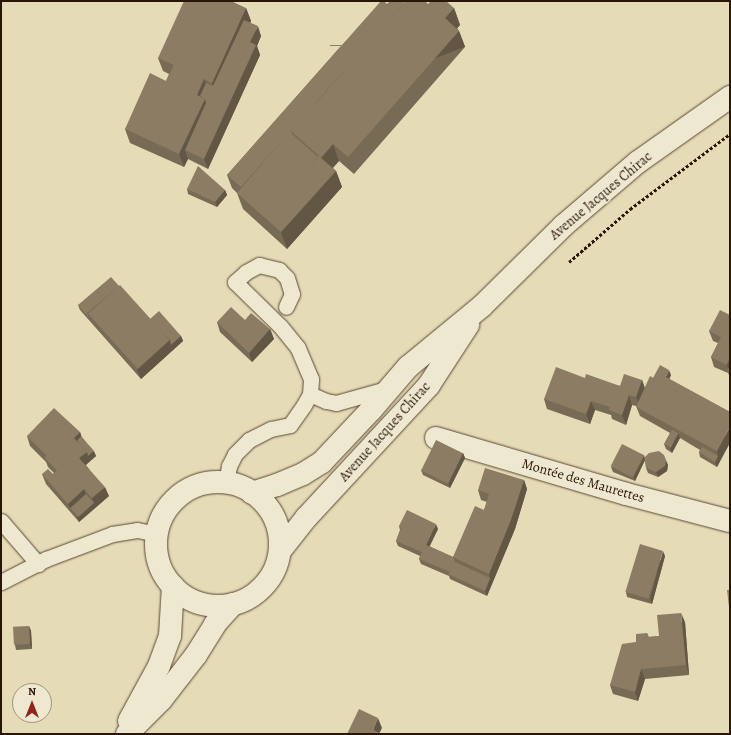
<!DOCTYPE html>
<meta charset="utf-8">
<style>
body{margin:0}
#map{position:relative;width:731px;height:735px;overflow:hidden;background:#e6dbb7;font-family:Alegreya,serif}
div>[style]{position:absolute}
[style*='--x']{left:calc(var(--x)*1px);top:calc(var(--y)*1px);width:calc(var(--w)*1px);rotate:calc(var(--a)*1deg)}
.path>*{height:2.5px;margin-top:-1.25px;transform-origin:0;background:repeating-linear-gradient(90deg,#2a1608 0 3px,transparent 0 5px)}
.roads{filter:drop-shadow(0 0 1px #594734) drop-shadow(0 0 1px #594734)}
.service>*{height:15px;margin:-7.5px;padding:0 7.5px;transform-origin:7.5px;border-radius:7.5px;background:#efe8d0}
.minor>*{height:22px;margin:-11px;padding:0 11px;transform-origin:11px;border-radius:11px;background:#efe8d0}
.secondary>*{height:22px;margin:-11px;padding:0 11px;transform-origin:11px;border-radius:11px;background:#efe8d0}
.secondary>.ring{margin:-11px;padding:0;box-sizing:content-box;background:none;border:22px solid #efe8d0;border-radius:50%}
.wall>*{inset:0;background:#786b55}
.shaded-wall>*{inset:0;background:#625745;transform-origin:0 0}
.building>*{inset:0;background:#8c7c63;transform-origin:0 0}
span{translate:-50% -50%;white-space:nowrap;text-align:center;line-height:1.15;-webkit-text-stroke:3px #efe8d0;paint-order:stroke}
.street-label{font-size:14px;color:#2a1608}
.frame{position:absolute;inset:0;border:2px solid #2a1608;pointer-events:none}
.north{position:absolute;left:12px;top:683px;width:40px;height:40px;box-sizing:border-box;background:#efe8d0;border:1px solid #a09480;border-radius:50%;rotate:0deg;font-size:11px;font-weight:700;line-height:16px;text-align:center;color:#2a1608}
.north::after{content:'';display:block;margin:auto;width:14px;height:18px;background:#8f2418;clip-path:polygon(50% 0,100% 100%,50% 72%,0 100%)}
</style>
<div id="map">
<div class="path">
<div style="--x:569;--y:262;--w:81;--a:-41"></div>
<div style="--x:630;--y:209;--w:125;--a:-36.9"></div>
</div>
<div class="roads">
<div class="service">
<div style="--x:310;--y:394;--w:17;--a:24"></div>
<div style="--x:326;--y:401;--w:10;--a:11"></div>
<div style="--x:336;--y:403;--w:56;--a:-15.5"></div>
<div style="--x:226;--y:483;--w:17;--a:-80"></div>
<div style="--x:229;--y:466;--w:13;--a:-63"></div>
<div style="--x:235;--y:454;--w:20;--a:-45"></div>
<div style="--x:249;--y:440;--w:25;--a:-27"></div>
<div style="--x:271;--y:429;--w:19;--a:-12"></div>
<div style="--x:290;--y:425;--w:24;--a:-55"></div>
<div style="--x:304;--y:405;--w:13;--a:-61"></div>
<div style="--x:310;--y:394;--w:15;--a:-86"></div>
<div style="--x:311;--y:379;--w:34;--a:-113"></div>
<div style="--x:298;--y:348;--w:28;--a:-129"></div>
<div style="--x:280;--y:326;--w:63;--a:-135.6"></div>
<div style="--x:235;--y:282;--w:15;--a:-42"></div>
<div style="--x:246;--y:272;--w:15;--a:-28"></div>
<div style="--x:259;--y:265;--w:21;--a:14"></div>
<div style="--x:279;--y:270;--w:11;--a:45"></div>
<div style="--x:287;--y:278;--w:17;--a:73"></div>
<div style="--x:292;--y:294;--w:14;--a:115"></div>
<div style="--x:1;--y:521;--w:57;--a:49.3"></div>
<div style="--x:1;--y:582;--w:51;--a:-27.1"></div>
<div style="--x:46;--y:559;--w:71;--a:-20.7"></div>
<div style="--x:112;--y:534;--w:25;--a:-9"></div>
<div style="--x:137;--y:530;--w:20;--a:11"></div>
</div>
<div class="minor">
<div style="--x:436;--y:438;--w:198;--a:16.4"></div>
<div style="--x:626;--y:494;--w:107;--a:14.6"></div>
</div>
<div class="secondary">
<div class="ring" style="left:156px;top:482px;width:102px;height:102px"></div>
<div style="--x:252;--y:493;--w:26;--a:-18"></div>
<div style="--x:277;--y:485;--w:28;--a:-23"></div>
<div style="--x:303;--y:474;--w:22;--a:-32"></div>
<div style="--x:322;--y:462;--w:71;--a:-46.7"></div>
<div style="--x:371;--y:410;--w:57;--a:-49.3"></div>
<div style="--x:408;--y:367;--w:96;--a:-39.5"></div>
<div style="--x:482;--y:306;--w:114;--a:-44.6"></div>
<div style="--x:563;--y:226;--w:99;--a:-40.5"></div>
<div style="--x:638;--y:162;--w:113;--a:-35.2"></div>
<div style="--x:280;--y:551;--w:42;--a:-51.8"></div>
<div style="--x:306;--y:518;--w:181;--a:-47.2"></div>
<div style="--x:429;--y:385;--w:72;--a:-57"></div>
<div style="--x:129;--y:721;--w:63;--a:-61.4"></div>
<div style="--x:159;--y:666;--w:32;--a:-70"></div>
<div style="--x:170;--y:636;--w:50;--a:-86.6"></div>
<div style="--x:127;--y:734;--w:48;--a:-45"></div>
<div style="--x:161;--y:700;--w:57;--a:-52.1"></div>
<div style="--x:196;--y:655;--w:36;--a:-58"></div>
<div style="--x:215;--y:624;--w:27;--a:-48"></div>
</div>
</div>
<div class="wall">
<div style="clip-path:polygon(387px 4px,428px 4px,454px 8px,460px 25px,457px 28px,459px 31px,465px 47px,354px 174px,339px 161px,333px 168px,336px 171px,342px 187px,287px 249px,243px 209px,237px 193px,232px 188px,227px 175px,341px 46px)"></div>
<div style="clip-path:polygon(246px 8px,251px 21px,250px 23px,261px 36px,257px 46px,260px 55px,208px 169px,188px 159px,184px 167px,130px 143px,125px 129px,166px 81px,169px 74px,163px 71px,158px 58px)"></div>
<div style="clip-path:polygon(187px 189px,225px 190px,227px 195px,217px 207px,188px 194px)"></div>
<div style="clip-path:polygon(119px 286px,150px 319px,181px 336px,183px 341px,141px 379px,80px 310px,78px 305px)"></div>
<div style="clip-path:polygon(730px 315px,730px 377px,728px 373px,714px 367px,711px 357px,718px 343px,713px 341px,709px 331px)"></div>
<div style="clip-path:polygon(245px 320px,270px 329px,274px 339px,252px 362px,220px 332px,217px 322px)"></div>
<div style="clip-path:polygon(671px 375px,669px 379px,730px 412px,720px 461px,717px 467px,700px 457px,699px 452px,700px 450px,680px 438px,672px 453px,666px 449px,664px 444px,670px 433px,640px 416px,636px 406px,632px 405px,626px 425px,612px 419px,611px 415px,595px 410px,590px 424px,547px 409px,544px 399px,585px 378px,620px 386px,642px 380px,645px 388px,653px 378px)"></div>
<div style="clip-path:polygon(80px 432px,81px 436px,96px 456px,86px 465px,109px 496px,79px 522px,46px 484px,42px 474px,53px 474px,54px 473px,48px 467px,46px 462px,30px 446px,27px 436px)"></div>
<div style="clip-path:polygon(463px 453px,465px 458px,450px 488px,423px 475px,421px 470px)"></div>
<div style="clip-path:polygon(644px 455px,645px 460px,668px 465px,667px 471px,658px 477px,648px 473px,646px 468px,645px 460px,635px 481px,613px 472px,611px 467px)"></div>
<div style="clip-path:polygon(524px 480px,527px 489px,515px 529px,487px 596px,450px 579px,449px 576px,421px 564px,419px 559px,420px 556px,398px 546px,396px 541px,400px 530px,399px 526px,438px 529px,429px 546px,453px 557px,484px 510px,487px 502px,481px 500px,478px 490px)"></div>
<div style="clip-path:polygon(665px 556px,652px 604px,627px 597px,626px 592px)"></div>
<div style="clip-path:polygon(685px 622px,689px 675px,645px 679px,638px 701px,613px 694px,610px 685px,636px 642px,647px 633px,649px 637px,659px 636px)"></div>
<div style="clip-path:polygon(29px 626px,31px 631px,32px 649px,16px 650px,15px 645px)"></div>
</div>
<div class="shaded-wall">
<div style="clip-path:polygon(246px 8px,251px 21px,217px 96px,212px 83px)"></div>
<div style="clip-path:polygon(454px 8px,460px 25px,451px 35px,445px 18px)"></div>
<div style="clip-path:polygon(258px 26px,261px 36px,257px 46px,260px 55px,208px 169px,204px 159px,250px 42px)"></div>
<div style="left:459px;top:31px;width:17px;height:168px;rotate:69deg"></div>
<div style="clip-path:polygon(204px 79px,209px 92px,210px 112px,185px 150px,188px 159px,184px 167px,179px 154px,197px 95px)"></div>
<div style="clip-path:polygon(333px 144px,339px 161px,327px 174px,321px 158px)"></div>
<div style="clip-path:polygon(336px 171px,342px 187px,287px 249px,281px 232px)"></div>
<div style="clip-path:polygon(225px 190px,227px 195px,217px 207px,215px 202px)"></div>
<div style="clip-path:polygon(270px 329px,274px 339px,252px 362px,249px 353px)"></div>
<div style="clip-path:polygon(181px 336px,183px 341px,141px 379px,137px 370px,170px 340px)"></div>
<div style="clip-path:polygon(728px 361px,730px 365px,730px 373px,729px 372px,727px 365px)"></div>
<div style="clip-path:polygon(669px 370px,671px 375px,668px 382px,666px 377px)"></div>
<div style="clip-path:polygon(642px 380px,645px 389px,640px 407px,636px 397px)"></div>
<div style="clip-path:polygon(629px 395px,632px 405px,626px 425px,622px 415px)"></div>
<div style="clip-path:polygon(591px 401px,595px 410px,590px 424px,586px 414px)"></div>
<div style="clip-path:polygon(730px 427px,730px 443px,717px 467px,715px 462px,718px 456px,717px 451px)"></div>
<div style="clip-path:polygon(80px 432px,83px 441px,79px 446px,74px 438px)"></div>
<div style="clip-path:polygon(678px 433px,680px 438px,672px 453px,670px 448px)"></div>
<div style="clip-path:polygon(94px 451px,96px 456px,83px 467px,79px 458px,87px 452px)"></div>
<div style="clip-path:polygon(463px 453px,465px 458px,450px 488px,448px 483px)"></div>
<div style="clip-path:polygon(644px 455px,645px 460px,635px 481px,633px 476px)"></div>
<div style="clip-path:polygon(666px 460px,668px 465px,667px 471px,658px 477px,656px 472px)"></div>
<div style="clip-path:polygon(524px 480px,527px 489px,515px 529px,487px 596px,485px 591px,490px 578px,489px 574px)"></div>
<div style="clip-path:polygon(105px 487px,109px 496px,79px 522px,77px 517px,94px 503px,92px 498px)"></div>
<div style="clip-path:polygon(84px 489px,87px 499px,70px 508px,68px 504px)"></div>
<div style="clip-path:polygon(436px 524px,438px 529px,428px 550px,426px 545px)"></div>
<div style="clip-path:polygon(663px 551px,665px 556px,652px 604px,650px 599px)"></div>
<div style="clip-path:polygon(681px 613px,685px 622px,689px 675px,686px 665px)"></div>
<div style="clip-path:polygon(29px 626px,31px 631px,32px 649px,30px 644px)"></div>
<div style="clip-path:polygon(641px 669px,645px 679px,638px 701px,635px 692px)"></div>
<div style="clip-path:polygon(378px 718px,382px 728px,379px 734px,373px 730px)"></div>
</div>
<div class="building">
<div style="clip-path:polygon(184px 1px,231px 1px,246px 8px,212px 83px,204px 79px,197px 95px,205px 99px,179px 154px,125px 129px,150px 73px,166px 81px,174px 65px,158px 58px)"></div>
<div style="clip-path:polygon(381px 1px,384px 1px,387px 4px,390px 1px,406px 1px,291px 131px,292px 134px,318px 157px,310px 167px,281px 142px,241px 187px,227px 175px)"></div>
<div style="clip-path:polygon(406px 1px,425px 1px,428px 4px,431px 1px,446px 1px,454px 8px,445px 18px,459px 31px,348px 157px,333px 144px,321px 158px,336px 171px,281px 232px,237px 193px,281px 142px,310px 167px,319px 156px,291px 131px)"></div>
<div style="clip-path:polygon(244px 20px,258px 26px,250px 42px,256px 45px,204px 159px,185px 150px,206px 103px,205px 99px,200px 96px,206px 83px,213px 86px)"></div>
<div style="left:341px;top:45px;width:1px;height:11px;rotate:90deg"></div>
<div style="clip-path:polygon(198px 166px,225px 190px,215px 202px,187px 189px)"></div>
<div style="clip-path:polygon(111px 277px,119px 286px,87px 313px,89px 318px,78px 305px)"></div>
<div style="left:120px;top:285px;width:74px;height:43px;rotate:48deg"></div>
<div style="clip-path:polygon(231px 307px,245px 320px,251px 313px,270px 329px,249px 353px,217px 322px)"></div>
<div style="clip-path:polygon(720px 310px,730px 315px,730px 362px,728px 361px,727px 365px,711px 357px,721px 337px,709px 331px)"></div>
<div style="clip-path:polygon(159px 311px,181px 336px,171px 345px,170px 340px,150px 319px)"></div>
<div style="clip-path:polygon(660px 365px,669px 370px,666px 377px,730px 412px,730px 421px,653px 378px)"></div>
<div style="clip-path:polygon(730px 366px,730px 373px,727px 371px)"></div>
<div style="clip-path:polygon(556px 367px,585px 378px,586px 374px,620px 386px,624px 374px,642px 380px,636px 397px,629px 395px,622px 415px,609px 410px,610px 407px,591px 401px,586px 414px,544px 399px)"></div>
<div style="clip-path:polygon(650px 376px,730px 421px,730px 427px,717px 451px,636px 407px)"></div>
<div style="clip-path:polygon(54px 408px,80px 432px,74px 438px,87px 452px,79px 458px,105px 487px,92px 498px,84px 489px,68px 504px,42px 474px,48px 469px,53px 474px,57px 471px,45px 458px,47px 456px,27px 436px)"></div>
<div style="left:672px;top:430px;width:7px;height:16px;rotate:27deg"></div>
<div style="clip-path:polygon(81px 436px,94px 451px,88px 456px,87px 452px,77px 441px)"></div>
<div style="left:436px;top:440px;width:30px;height:34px;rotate:26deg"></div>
<div style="left:622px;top:444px;width:25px;height:25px;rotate:27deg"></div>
<div style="clip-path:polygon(702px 447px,718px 456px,715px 462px,699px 452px)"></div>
<div style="clip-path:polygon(659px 451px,664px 455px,666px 460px,665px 466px,656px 472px,646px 468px,645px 457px,649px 453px)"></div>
<div style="clip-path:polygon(485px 468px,524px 480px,511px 520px,489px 574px,453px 557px,475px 506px,484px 510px,489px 494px,478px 490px)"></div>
<div style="left:86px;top:494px;width:12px;height:21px;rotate:48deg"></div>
<div style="clip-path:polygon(407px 510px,436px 524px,426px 545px,453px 557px,455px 562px,490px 578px,485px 591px,448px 574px,450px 572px,419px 559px,422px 552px,396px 541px,401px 528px,399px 526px)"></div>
<div style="left:640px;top:544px;width:24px;height:50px;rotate:17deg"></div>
<div style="clip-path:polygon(727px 590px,730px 590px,730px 615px)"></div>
<div style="clip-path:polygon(681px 613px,686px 665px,641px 669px,635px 692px,610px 685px,622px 644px,636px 642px,636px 634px,647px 633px,648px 637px,659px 636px,657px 615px)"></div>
<div style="left:29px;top:626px;width:18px;height:16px;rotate:87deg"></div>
<div style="clip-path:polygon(359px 709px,378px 718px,373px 730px,382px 734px,347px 734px)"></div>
</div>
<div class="street-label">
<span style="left:601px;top:196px;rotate:-40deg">Avenue Jacques Chirac</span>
<span style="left:385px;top:432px;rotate:-48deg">Avenue Jacques Chirac</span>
<span style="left:583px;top:481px;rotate:16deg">Montée des Maurettes</span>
</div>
<div class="frame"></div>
<div class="north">N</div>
</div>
